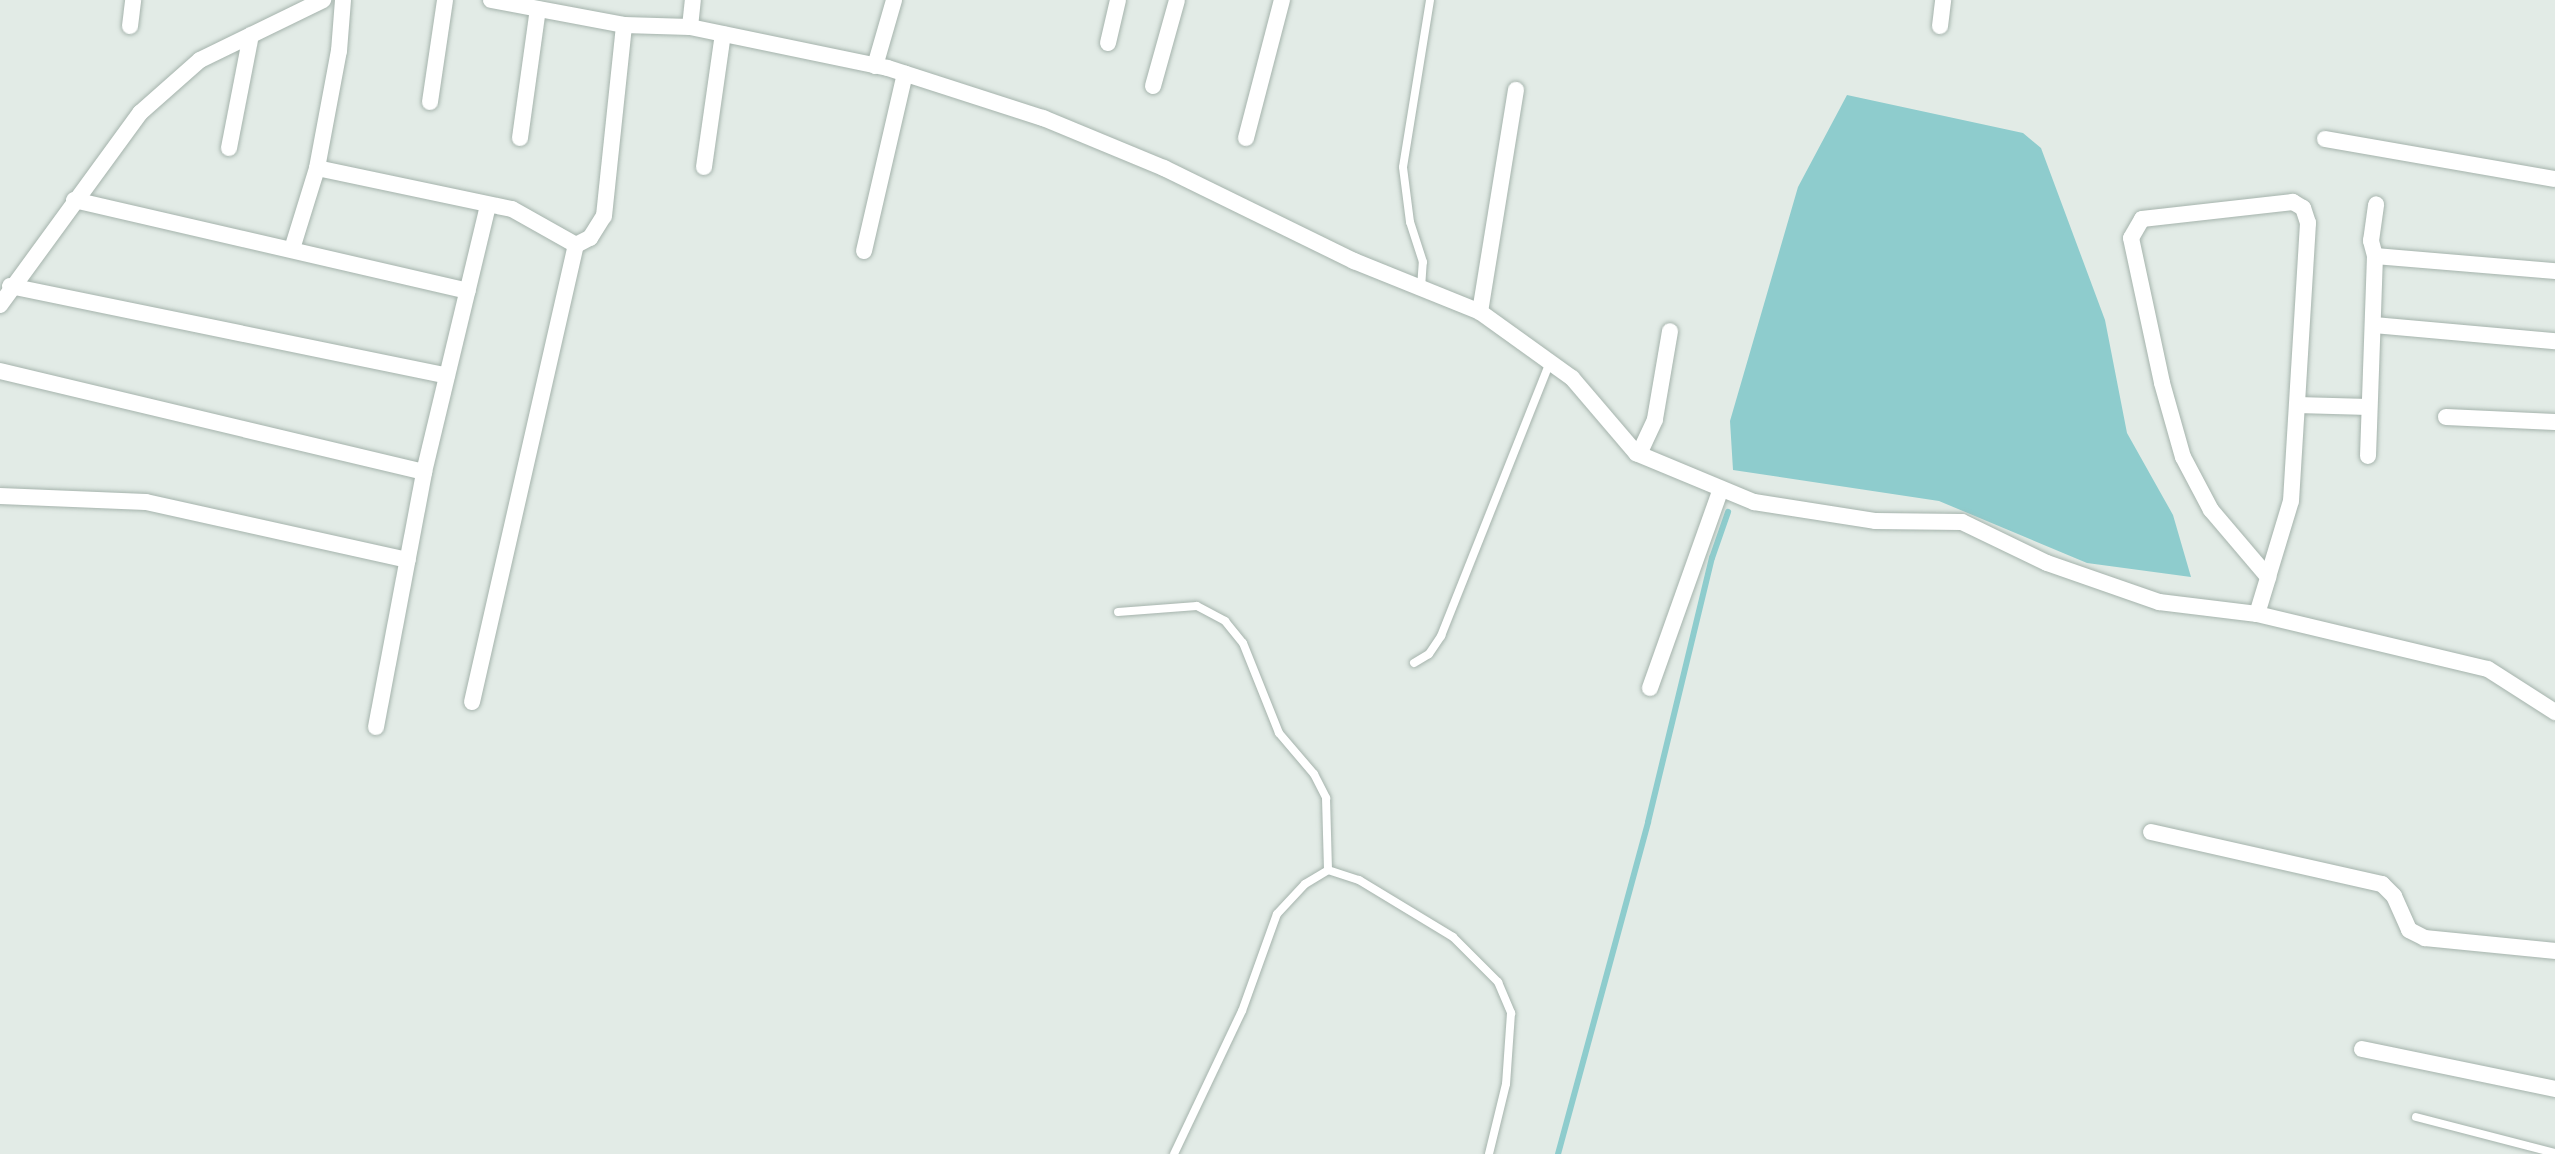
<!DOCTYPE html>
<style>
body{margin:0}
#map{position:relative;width:2555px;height:1154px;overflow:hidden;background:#e2ebe6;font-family:"Golos Text",sans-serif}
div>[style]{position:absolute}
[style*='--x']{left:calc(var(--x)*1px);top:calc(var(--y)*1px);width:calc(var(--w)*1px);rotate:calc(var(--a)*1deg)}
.water>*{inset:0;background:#8ecccd}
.stream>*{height:6px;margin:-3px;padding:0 3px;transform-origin:3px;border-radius:3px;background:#8ecccd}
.roads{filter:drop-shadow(0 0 2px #a5b3ac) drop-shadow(0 0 2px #a5b3ac)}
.service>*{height:8px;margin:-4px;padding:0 4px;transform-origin:4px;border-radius:4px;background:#fff}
.minor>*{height:16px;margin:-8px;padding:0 8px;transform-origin:8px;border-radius:8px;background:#fff}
span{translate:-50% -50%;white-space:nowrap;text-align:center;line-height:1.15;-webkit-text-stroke:7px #f2f8f4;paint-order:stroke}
</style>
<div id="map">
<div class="water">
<div style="clip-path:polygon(1847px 95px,2023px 133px,2041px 148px,2105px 320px,2127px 433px,2173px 515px,2191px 577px,2087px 563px,1939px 501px,1733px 470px,1730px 421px,1798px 187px)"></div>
</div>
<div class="stream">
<div style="--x:1558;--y:1154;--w:344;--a:-74.8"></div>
<div style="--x:1648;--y:822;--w:272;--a:-76.4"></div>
<div style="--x:1712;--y:558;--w:49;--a:-70.8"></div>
</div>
<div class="roads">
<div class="service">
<div style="--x:1421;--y:288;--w:26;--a:-86"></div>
<div style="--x:1423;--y:262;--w:42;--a:-108"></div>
<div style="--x:1410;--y:222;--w:55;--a:-97.3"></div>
<div style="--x:1403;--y:167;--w:169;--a:-80.8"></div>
<div style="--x:1118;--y:612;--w:79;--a:-4.3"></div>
<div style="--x:1197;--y:606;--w:32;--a:28"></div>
<div style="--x:1225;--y:621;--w:28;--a:51"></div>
<div style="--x:1243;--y:643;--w:97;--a:68.2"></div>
<div style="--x:1279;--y:733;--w:54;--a:49.5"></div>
<div style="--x:1314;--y:774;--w:27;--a:63"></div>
<div style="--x:1326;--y:798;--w:72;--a:88.4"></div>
<div style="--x:1414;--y:663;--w:17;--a:-31"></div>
<div style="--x:1429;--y:654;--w:22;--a:-56"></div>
<div style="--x:1441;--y:636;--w:293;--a:-68.3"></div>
<div style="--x:2416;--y:1117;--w:144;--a:14.5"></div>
<div style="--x:1174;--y:1154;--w:158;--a:-64.6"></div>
<div style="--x:1242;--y:1011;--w:103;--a:-70.2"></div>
<div style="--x:1277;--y:914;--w:41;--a:-47"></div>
<div style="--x:1305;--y:884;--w:27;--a:-31"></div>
<div style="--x:1328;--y:870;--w:33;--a:18"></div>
<div style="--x:1359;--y:880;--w:110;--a:31.2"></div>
<div style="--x:1453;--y:937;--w:64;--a:45"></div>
<div style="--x:1498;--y:982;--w:34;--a:67"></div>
<div style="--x:1511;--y:1013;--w:71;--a:94"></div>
<div style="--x:1506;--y:1084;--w:72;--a:103.7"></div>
</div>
<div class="minor">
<div style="--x:491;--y:0;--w:135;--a:10.6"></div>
<div style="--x:624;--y:25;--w:66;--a:1.7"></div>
<div style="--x:690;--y:27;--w:202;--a:11.7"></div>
<div style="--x:888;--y:68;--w:163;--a:17.9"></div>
<div style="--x:1043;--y:118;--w:131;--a:22.5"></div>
<div style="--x:1164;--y:168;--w:212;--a:26.1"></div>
<div style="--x:1354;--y:261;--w:136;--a:22"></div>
<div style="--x:1480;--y:312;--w:113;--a:35.7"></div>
<div style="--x:1572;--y:378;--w:99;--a:49.5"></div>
<div style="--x:1636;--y:453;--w:128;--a:22.6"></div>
<div style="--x:1754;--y:502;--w:122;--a:8.9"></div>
<div style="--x:1875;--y:521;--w:87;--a:0.7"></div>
<div style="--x:1962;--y:522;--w:94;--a:25.8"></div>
<div style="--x:2047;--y:563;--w:119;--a:19.2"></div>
<div style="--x:2159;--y:602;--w:99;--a:7"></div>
<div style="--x:2257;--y:614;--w:237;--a:13.4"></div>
<div style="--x:2488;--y:669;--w:80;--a:32.7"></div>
<div style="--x:130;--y:26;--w:26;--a:-83"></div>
<div style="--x:1940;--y:26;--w:26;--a:-83"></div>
<div style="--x:690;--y:27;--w:27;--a:-84"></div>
<div style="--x:1108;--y:43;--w:44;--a:-76.9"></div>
<div style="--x:875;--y:66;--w:69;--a:-73.9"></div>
<div style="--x:1153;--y:86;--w:89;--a:-74.4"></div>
<div style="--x:430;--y:102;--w:103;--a:-81.6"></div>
<div style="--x:520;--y:138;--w:130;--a:-82.1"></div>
<div style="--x:1246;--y:138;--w:143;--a:-75.4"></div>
<div style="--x:2325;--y:139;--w:233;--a:9.9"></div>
<div style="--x:229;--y:148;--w:115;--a:-79"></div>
<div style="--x:704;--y:167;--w:134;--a:-81.9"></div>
<div style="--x:317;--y:168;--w:199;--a:11.9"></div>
<div style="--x:512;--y:209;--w:73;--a:29.4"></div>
<div style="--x:74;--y:200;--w:404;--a:13"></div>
<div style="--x:292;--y:249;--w:85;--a:-72.8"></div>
<div style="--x:317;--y:168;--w:119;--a:-79.4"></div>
<div style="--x:339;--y:51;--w:51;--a:-85.5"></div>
<div style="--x:864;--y:251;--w:182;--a:-77"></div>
<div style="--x:2375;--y:256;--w:181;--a:4.8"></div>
<div style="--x:10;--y:286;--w:446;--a:11.6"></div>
<div style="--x:0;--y:305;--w:238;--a:-53.9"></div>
<div style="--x:140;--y:113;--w:80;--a:-41.5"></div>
<div style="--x:200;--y:60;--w:137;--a:-26"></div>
<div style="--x:1480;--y:312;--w:225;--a:-80.8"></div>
<div style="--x:2374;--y:325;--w:182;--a:5.1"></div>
<div style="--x:0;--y:371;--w:436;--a:13.4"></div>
<div style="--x:2297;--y:405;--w:72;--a:1.6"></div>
<div style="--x:2446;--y:417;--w:109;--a:2.6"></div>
<div style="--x:1639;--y:454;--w:38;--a:-65"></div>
<div style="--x:1655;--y:419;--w:89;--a:-80.3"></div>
<div style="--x:2368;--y:456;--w:200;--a:-88"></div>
<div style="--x:2375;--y:256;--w:16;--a:-105"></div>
<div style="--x:2371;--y:241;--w:37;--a:-82"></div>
<div style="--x:0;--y:496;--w:146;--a:2.4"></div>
<div style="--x:146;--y:502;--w:268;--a:12.5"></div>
<div style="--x:2257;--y:614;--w:39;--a:-73"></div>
<div style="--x:2268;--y:577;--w:79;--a:-73.2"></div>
<div style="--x:2291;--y:501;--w:279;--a:-86.5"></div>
<div style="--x:2308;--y:223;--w:16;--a:-108"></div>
<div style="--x:2303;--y:208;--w:12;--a:-149"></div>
<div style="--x:2293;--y:202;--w:152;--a:173.6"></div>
<div style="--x:2142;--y:219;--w:22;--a:120"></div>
<div style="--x:2131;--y:238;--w:148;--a:77.9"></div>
<div style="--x:2162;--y:383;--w:77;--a:74.2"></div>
<div style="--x:2183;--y:457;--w:60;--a:62.2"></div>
<div style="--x:2211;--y:510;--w:88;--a:49.6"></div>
<div style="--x:1650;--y:688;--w:211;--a:-70.4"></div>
<div style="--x:472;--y:702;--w:469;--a:-77.2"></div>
<div style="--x:576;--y:245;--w:16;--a:-27"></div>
<div style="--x:590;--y:238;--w:26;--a:-58"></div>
<div style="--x:604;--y:216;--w:192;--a:-84"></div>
<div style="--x:376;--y:727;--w:259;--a:-79.3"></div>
<div style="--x:424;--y:472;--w:274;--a:-76.5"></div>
<div style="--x:2151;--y:832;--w:237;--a:12.7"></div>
<div style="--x:2382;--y:884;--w:17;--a:45"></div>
<div style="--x:2394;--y:896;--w:37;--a:66"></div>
<div style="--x:2409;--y:930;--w:18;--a:27"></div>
<div style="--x:2425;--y:938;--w:131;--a:5.7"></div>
<div style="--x:2362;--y:1049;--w:197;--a:11.7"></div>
</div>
</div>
</div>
